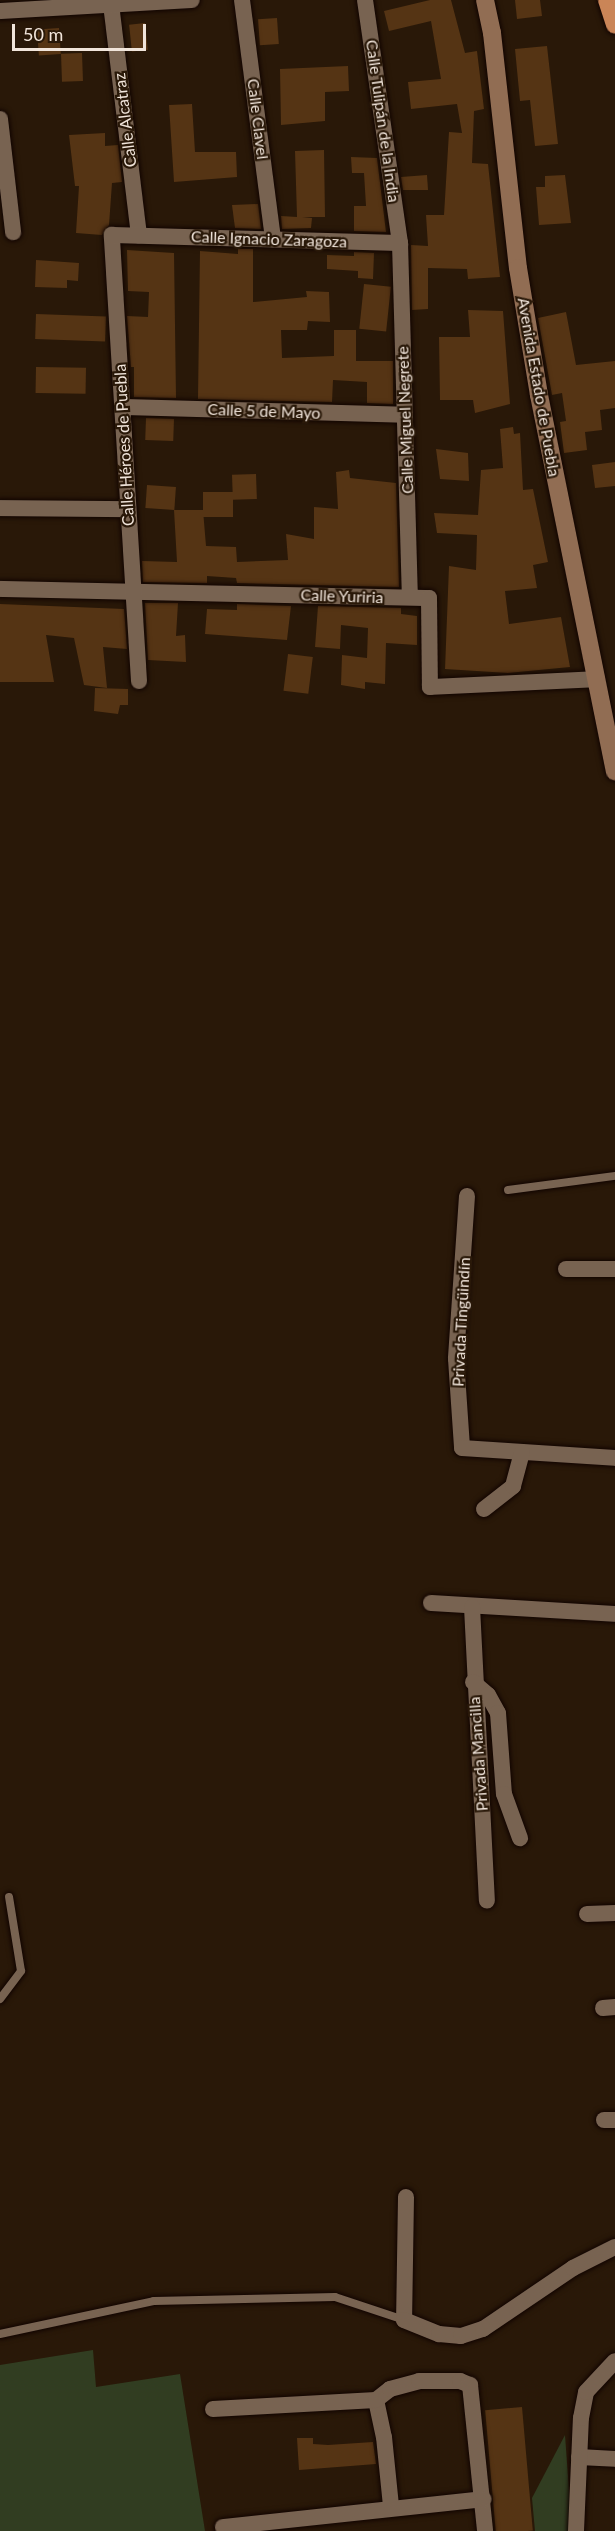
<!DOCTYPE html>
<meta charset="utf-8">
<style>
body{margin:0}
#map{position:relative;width:615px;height:2531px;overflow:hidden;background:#291808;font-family:Lato,sans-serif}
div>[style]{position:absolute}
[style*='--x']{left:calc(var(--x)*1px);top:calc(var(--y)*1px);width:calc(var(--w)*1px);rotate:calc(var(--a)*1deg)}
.green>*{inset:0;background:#313d21}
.building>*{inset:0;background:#553414;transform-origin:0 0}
.roads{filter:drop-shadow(0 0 2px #110400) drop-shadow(0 0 2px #110400)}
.lane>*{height:8px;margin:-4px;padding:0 4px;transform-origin:4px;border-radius:4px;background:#786351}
.street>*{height:16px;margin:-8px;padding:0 8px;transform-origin:8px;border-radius:8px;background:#786351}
.secondary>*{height:18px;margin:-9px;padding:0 9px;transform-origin:9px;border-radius:9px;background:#916d53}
.highway>*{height:18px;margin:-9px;padding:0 9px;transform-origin:9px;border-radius:9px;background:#ca8557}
span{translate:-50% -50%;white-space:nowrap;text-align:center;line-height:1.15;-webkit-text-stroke:4.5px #291808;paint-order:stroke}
.street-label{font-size:16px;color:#f1e5db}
.scale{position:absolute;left:12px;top:24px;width:134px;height:27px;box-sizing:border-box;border:3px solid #f1e5db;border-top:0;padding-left:8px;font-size:18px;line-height:21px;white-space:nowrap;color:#f1e5db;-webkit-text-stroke:4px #291808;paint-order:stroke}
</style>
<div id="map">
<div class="green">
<div style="clip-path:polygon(93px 2350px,96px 2387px,180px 2374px,205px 2531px,0 2531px,0 2365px)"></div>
<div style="clip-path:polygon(565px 2435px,572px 2531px,535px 2531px,532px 2498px)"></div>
</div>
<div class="building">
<div style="clip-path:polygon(430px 0,451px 0,465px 53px,477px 51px,484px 109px,474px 111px,472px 163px,488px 164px,500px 277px,468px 279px,467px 269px,428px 268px,428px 309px,412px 310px,411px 245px,428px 246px,426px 215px,444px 215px,449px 132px,462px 133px,457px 104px,411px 109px,408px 82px,441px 79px,431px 21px,389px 31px,384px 11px)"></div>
<div style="clip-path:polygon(515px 0,540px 0,542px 16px,517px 19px)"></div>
<div style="left:277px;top:18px;width:26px;height:19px;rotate:86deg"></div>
<div style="left:145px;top:23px;width:27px;height:16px;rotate:84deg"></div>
<div style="left:59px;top:28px;width:26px;height:22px;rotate:86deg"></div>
<div style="clip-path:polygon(547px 46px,558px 144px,535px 146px,530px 100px,520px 101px,515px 49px)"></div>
<div style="left:82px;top:53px;width:28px;height:21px;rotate:88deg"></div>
<div style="clip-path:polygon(348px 66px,349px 91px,325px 92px,325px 121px,281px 125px,280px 69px)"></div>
<div style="clip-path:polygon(192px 104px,195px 152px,236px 152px,237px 177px,174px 182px,169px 105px)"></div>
<div style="clip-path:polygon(105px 133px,105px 146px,118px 145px,122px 182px,112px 183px,109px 225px,102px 235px,76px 233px,79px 186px,75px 186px,69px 135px)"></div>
<div style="clip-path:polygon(324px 150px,325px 217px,302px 217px,312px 218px,311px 228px,282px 229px,281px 216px,297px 217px,295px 151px)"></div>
<div style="clip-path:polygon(351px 157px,377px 158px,386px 232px,354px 231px,354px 206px,366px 206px,364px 173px,352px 173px)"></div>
<div style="clip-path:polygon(427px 175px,428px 190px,403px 190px,401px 177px)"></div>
<div style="clip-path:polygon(565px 175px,571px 223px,539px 225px,536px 187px,545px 187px,545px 176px)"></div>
<div style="clip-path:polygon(258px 204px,261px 229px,235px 228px,232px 205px)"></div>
<div style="clip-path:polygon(238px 249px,253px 249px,253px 302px,307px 297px,306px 291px,329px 292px,330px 322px,308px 321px,307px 330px,281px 330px,282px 358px,334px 356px,334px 330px,356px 330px,356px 361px,393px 361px,393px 404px,367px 403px,367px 382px,333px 380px,332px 402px,198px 399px,200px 251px,238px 254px)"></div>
<div style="clip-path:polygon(127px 250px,174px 253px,176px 398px,134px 397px,134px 367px,131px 367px,127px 316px,148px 317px,149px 292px,128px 291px)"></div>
<div style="clip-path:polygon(354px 252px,374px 253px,373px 279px,358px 278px,358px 271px,327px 269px,327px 255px,354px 256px)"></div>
<div style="clip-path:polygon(36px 260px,79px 263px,78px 281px,67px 280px,67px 288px,35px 287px)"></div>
<div style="left:364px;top:284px;width:27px;height:45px;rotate:6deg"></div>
<div style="clip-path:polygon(468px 310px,503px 311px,510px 404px,475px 413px,473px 400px,440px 400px,439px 337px,470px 337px)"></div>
<div style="clip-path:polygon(566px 312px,576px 365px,615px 361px,615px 408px,600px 410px,602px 430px,585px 432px,587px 450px,564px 453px,560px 422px,566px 421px,562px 393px,552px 395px,538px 318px)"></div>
<div style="left:36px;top:314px;width:70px;height:25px;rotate:2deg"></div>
<div style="left:36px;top:367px;width:50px;height:26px;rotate:1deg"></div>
<div style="left:146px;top:418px;width:28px;height:22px;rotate:2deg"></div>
<div style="clip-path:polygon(513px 427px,514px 434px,520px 433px,523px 490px,533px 489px,548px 562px,533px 565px,537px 588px,505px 591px,509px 624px,561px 617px,570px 667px,508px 673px,445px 669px,449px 566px,476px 570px,477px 535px,437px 533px,434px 513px,478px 515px,481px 470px,503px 468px,500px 429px)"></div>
<div style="clip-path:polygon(436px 449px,468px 453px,469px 481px,440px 479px)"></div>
<div style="clip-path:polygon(615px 462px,615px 486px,595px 488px,592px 465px)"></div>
<div style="clip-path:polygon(349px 470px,350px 478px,396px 483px,399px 587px,237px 583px,236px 578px,207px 576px,207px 583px,143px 582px,142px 561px,177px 562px,174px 510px,203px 510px,206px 546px,236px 547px,237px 562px,288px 560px,286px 534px,314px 539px,314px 507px,338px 509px,336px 472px)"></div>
<div style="left:256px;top:474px;width:25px;height:24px;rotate:88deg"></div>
<div style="left:147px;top:485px;width:29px;height:23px;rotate:4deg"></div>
<div style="left:233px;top:492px;width:25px;height:30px;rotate:90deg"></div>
<div style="clip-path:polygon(145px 603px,178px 603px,176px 636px,185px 635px,186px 662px,148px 660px)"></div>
<div style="clip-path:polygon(0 604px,124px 609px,127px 649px,103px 647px,107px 688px,84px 685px,74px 638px,46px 635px,54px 682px,0 682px)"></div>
<div style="clip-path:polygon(237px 604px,291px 606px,287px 640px,205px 634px,207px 609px,237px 610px)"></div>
<div style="clip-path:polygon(318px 606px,401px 608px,401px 614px,417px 616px,417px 645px,386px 643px,385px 684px,365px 682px,365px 689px,341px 685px,342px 655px,367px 658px,368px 628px,341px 625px,340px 649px,315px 647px)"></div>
<div style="left:288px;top:654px;width:25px;height:37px;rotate:7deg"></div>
<div style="clip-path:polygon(95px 688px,128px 689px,128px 705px,120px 705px,118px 714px,94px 711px)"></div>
<div style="left:522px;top:2407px;width:124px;height:37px;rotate:85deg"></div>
<div style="clip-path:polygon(297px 2438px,313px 2438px,313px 2444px,328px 2445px,373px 2442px,376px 2464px,299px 2470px)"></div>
</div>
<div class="roads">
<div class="lane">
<div style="--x:508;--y:1190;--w:108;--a:-7.5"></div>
<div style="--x:0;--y:1999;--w:35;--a:-53"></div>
<div style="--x:21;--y:1971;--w:75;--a:-99.2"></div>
<div style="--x:0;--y:2334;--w:157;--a:-12.1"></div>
<div style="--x:154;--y:2301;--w:181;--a:-1.3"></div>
<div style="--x:335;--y:2297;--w:73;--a:18.4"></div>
</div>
<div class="street">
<div style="--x:242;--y:0;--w:241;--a:82.6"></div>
<div style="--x:365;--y:0;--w:246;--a:81.8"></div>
<div style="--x:400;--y:243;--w:354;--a:88.4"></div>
<div style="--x:111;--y:4;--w:233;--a:83.1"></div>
<div style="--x:0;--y:11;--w:192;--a:-3.3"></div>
<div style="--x:0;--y:119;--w:114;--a:83.4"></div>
<div style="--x:124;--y:407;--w:281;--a:1.6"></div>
<div style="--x:0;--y:508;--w:127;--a:0.5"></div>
<div style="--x:0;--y:589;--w:429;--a:1.2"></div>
<div style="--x:429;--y:598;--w:89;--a:89.4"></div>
<div style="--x:430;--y:687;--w:167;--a:-2.7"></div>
<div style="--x:139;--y:681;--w:447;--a:-93.5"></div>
<div style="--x:112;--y:235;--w:288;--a:1.6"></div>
<div style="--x:467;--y:1196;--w:163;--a:93.9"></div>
<div style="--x:456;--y:1359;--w:89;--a:86.1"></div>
<div style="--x:462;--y:1448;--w:153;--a:3.7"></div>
<div style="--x:566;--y:1269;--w:49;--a:0"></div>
<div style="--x:484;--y:1509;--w:37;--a:-38"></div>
<div style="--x:513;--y:1486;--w:35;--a:-75"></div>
<div style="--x:431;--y:1603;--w:184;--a:3.4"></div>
<div style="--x:472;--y:1607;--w:294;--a:87.1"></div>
<div style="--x:473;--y:1682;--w:20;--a:41"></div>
<div style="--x:488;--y:1695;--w:21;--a:61"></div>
<div style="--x:498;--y:1713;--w:81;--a:85.8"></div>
<div style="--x:504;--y:1794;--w:47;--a:70"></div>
<div style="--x:587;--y:1914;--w:28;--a:-2"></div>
<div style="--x:603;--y:2008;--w:12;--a:-5"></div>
<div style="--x:604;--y:2120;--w:11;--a:0"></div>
<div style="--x:406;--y:2197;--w:123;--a:90.9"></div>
<div style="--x:404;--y:2320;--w:38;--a:22"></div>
<div style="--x:439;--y:2334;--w:22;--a:5"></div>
<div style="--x:461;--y:2336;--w:23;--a:-18"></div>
<div style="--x:483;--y:2329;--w:109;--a:-34.1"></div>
<div style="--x:573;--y:2268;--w:47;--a:-26.6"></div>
<div style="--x:376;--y:2400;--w:38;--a:78"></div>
<div style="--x:384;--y:2437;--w:69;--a:84.2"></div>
<div style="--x:213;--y:2409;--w:163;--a:-3.2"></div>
<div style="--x:376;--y:2400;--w:18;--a:-38"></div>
<div style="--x:390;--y:2389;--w:30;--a:-15"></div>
<div style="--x:419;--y:2381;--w:41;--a:0"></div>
<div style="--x:460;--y:2381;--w:11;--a:22"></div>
<div style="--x:470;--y:2385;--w:147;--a:84.1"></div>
<div style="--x:579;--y:2457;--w:36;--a:3"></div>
<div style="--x:223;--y:2527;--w:262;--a:-6.1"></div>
<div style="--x:576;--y:2531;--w:113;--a:-87.5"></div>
<div style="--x:581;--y:2418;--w:26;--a:-79"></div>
<div style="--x:586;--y:2392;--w:42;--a:-46.9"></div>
</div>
<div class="secondary">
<div style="--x:485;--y:0;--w:34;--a:78"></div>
<div style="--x:492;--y:33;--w:236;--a:83.7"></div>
<div style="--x:518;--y:268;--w:129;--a:80.6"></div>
<div style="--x:539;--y:395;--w:384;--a:78.6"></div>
</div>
<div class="highway">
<div style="--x:607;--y:0;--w:26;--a:72"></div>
</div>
</div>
<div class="street-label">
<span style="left:258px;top:119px;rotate:83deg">Calle Clavel</span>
<span style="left:125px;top:120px;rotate:-97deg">Calle Alcatraz</span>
<span style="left:383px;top:121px;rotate:82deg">Calle Tulipán de la India</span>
<span style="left:269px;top:239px;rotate:2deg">Calle Ignacio Zaragoza</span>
<span style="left:539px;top:387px;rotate:80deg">Avenida Estado de Puebla</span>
<span style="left:264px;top:411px;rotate:2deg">Calle 5 de Mayo</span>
<span style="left:405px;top:420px;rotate:-92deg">Calle Miguel Negrete</span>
<span style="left:124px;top:445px;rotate:-93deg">Calle Héroes de Puebla</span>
<span style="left:342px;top:596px;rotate:2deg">Calle Yuriria</span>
<span style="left:461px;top:1322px;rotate:-87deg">Privada Tingüindín</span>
<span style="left:478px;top:1754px;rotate:-94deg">Privada Mancilla</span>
</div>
<div class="scale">50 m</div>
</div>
